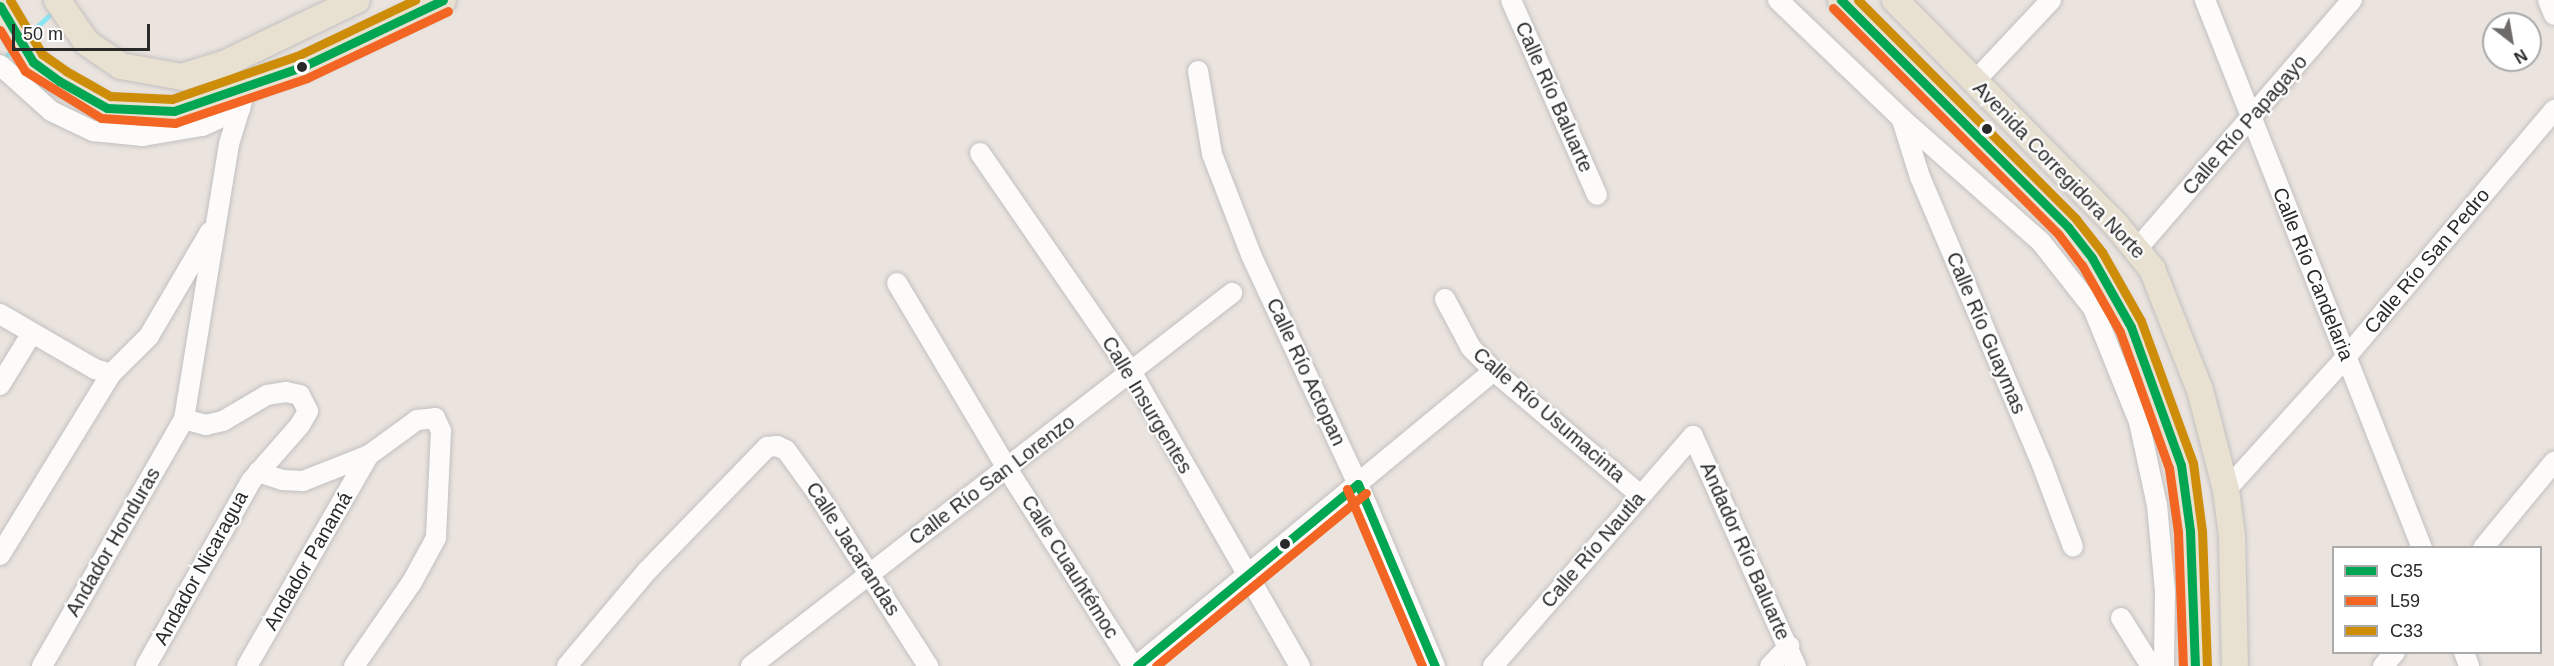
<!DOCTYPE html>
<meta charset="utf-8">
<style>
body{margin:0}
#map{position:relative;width:2554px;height:666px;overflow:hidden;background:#eae3de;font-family:Helvetica,sans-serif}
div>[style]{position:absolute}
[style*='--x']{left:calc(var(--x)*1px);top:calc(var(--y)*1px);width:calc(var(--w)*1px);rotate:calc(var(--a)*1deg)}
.stream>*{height:5px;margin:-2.5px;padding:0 2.5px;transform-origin:2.5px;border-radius:2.5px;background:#8ae6f2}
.roads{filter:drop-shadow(0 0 2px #c2c0c0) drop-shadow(0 0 2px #c2c0c0)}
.minor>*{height:20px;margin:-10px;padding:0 10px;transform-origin:10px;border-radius:10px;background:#fcfbfa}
.major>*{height:26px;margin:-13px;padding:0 13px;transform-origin:13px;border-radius:13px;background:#e8e0d1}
.bus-1>*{height:9px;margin:-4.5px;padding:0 4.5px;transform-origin:4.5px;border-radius:4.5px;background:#00a651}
.bus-2>*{height:9px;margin:-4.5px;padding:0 4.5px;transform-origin:4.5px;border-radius:4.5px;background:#f26522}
.bus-3>*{height:9px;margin:-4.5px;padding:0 4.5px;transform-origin:4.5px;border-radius:4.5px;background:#ce8d08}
.dots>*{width:16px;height:16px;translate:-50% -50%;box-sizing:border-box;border:3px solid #fff;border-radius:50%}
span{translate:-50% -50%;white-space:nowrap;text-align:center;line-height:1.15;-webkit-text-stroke:4.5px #fff;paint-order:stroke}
.street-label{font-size:20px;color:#2a2a2a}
.legend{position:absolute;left:2332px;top:546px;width:210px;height:108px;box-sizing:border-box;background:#fff;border:2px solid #aaa;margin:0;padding:8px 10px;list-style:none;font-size:18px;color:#2a2a2a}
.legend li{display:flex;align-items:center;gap:12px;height:30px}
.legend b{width:30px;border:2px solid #aaa}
.north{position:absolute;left:2482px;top:12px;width:60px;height:60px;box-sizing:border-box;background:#fff;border:2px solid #aaa;border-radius:50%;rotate:149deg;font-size:16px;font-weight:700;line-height:24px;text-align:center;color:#2a2a2a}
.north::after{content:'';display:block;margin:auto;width:21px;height:27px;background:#6d6b69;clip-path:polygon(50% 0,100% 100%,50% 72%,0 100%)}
.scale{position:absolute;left:12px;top:24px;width:138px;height:27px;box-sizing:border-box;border:3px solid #2a2a2a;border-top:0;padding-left:8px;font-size:18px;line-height:21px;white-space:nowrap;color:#2a2a2a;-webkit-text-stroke:4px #fff;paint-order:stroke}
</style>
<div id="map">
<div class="stream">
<div style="--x:27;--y:36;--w:38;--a:-43"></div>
<div style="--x:1;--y:61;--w:21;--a:-43"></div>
</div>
<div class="roads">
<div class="minor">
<div style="--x:1511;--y:0;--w:213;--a:66.2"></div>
<div style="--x:1778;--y:0;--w:170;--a:43.8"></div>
<div style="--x:1901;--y:118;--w:187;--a:41.5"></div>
<div style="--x:2041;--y:242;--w:84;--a:51.8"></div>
<div style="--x:2093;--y:308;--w:123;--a:68"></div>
<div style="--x:2139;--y:422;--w:85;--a:77.8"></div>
<div style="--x:2157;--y:505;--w:87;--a:84.7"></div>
<div style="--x:2165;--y:592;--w:74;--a:90.8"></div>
<div style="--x:2205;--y:0;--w:589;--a:68.4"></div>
<div style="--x:2548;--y:0;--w:16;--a:68"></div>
<div style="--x:0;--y:65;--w:69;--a:42"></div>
<div style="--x:51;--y:111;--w:47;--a:25.5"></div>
<div style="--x:93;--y:131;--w:50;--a:5.7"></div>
<div style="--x:143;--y:136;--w:60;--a:-9.6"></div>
<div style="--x:202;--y:126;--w:42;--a:-24.1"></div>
<div style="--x:1198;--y:71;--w:84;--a:80.4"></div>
<div style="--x:1212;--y:154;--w:110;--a:68.8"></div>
<div style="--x:1252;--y:257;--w:251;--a:65"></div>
<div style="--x:1358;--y:484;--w:198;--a:67.1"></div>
<div style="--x:1975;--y:81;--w:111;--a:-46.8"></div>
<div style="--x:1902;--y:120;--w:60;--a:72.5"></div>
<div style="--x:1920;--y:177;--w:315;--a:67"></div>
<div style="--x:2043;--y:467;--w:85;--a:69.4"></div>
<div style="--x:980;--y:153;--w:267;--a:55.4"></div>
<div style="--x:1132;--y:373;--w:338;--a:60.2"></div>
<div style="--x:2137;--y:249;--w:329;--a:-49.2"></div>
<div style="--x:897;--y:283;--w:217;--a:59.3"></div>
<div style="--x:1008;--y:470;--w:232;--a:57.5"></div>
<div style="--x:1445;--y:299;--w:55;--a:62"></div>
<div style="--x:1471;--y:348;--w:33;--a:45"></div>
<div style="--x:1494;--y:371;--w:192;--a:40.3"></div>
<div style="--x:0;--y:314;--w:110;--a:30.1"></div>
<div style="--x:95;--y:369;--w:17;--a:17"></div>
<div style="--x:0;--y:385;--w:61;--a:-58.4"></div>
<div style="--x:258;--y:472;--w:25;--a:18"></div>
<div style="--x:282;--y:480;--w:21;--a:3"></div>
<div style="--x:303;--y:481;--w:71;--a:-21.5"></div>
<div style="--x:369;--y:455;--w:59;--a:-36.1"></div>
<div style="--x:417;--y:420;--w:18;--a:-6"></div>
<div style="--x:435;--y:418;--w:14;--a:65"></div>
<div style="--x:441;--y:431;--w:107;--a:92.7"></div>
<div style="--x:436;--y:538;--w:50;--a:118.6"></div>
<div style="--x:412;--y:582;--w:102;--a:124.6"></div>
<div style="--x:2226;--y:490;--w:181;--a:-47.9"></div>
<div style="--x:2347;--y:356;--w:322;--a:-49.9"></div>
<div style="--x:2483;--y:548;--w:112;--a:-50.5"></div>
<div style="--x:0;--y:555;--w:212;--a:-58.5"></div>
<div style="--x:111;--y:374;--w:54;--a:-45"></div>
<div style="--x:149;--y:336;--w:121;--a:-59.6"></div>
<div style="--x:2121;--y:618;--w:57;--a:58"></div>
<div style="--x:2464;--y:652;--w:15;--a:70"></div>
<div style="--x:42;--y:666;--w:285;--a:-60.1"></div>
<div style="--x:184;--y:419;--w:279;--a:-80.7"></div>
<div style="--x:229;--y:144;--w:59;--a:-73.1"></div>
<div style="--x:146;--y:666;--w:213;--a:-60.4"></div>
<div style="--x:251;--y:481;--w:74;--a:-48.8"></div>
<div style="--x:300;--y:425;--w:16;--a:-60"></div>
<div style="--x:308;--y:411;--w:18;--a:-117"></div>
<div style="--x:300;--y:395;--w:14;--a:-168"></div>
<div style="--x:286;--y:392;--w:19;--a:171"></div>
<div style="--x:267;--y:395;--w:51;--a:149.4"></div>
<div style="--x:223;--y:421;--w:17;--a:167"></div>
<div style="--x:206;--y:425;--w:23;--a:-165"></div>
<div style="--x:247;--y:666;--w:244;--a:-60"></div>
<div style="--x:567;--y:666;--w:124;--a:-49.9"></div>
<div style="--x:647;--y:571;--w:173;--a:-45.9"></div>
<div style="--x:767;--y:447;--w:10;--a:-6"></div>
<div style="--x:777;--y:446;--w:10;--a:24"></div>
<div style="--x:786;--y:450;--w:53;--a:54.2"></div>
<div style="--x:817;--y:493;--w:206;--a:57.3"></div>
<div style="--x:751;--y:666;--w:609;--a:-37.79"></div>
<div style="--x:1137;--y:666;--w:463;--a:-39.6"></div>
<div style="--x:1493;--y:666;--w:305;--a:-49"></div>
<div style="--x:1693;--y:436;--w:252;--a:65.9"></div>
<div style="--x:1770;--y:666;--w:28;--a:-46"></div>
<div style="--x:2383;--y:666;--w:18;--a:-49"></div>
</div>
<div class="major">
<div style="--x:57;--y:0;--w:52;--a:55.1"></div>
<div style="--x:87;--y:43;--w:41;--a:34.1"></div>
<div style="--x:121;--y:66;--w:62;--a:10.2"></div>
<div style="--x:182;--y:77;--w:46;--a:-17.7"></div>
<div style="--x:226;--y:63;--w:145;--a:-25.7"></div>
<div style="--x:1841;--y:0;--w:321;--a:45"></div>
<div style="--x:2068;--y:227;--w:39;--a:52"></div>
<div style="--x:2092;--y:258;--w:79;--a:60.5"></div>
<div style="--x:2131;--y:327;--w:147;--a:70.1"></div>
<div style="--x:2181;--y:465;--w:67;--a:82.2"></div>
<div style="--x:2190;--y:531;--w:135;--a:87.9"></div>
<div style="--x:1895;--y:0;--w:315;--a:45.5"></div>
<div style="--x:2116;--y:225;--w:57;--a:50.7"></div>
<div style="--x:2152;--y:269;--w:130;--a:68.4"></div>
<div style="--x:2200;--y:390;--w:103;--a:75.4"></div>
<div style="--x:2226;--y:490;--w:46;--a:82.6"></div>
<div style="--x:2232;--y:536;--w:130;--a:88.7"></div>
<div style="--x:0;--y:6;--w:65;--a:59.5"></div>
<div style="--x:33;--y:62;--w:32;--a:36"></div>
<div style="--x:59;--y:81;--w:55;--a:29.4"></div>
<div style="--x:107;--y:108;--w:67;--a:2.6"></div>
<div style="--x:174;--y:111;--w:135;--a:-19"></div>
<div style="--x:302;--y:67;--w:156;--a:-25.4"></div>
</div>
</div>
<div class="bus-1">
<div style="--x:1841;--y:0;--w:321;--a:45"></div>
<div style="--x:2068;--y:227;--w:39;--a:52"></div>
<div style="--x:2092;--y:258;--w:79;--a:60.5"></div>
<div style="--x:2131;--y:327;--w:147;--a:70.1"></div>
<div style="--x:2181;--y:465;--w:67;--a:82.2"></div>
<div style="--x:2190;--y:531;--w:135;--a:87.9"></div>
<div style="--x:0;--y:6;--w:65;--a:59.5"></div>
<div style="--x:33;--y:62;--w:32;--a:36"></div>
<div style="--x:59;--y:81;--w:55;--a:29.4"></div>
<div style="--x:107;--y:108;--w:67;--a:2.6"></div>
<div style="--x:174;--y:111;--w:135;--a:-19"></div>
<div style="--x:302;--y:67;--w:156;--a:-25.4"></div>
<div style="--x:1358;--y:484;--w:198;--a:67.1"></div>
<div style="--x:1137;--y:666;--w:286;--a:-39.5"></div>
</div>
<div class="bus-2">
<div style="--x:1833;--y:8;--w:320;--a:45.1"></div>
<div style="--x:2059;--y:235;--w:38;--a:53"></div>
<div style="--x:2082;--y:265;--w:77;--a:60.4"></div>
<div style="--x:2120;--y:332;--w:145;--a:70.2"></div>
<div style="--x:2169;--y:468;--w:65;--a:82"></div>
<div style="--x:2178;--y:532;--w:134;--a:87.9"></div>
<div style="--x:0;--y:30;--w:48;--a:58.6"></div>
<div style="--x:25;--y:71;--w:89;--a:31.7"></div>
<div style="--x:101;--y:118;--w:74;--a:3.9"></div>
<div style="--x:175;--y:123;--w:139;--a:-18.8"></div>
<div style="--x:307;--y:78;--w:156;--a:-25.4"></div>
<div style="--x:1347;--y:489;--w:192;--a:67"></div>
<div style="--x:1156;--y:666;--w:272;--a:-39.5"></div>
</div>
<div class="bus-3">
<div style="--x:10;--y:0;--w:63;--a:59.3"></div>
<div style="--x:42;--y:54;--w:29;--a:35"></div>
<div style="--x:66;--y:71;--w:51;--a:29.6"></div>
<div style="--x:110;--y:96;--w:62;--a:2.8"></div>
<div style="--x:172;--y:99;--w:132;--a:-19"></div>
<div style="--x:297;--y:56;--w:131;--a:-25.4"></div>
<div style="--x:1858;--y:0;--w:309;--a:45.1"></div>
<div style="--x:2076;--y:219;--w:42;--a:51.8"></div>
<div style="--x:2102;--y:252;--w:79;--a:60.5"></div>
<div style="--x:2141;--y:321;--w:151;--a:69.9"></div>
<div style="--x:2193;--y:463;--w:69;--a:82.5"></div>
<div style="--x:2202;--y:531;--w:135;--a:87.9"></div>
</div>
<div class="dots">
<div style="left:302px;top:67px;background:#2a2a2a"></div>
<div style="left:1987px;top:129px;background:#2a2a2a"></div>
<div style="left:1285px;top:544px;background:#2a2a2a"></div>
</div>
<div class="street-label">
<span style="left:1554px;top:97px;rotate:66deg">Calle Río Baluarte</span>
<span style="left:2245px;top:125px;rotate:-49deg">Calle Río Papagayo</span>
<span style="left:2059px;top:170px;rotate:46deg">Avenida Corregidora Norte</span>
<span style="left:2427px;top:261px;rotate:-50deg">Calle Río San Pedro</span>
<span style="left:2313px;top:274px;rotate:68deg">Calle Río Candelaria</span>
<span style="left:1986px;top:333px;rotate:67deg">Calle Río Guaymas</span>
<span style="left:1306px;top:372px;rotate:65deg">Calle Río Actopan</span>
<span style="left:1147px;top:405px;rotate:59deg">Calle Insurgentes</span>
<span style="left:1549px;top:415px;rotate:41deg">Calle Río Usumacinta</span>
<span style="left:992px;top:480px;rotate:-37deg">Calle Río San Lorenzo</span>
<span style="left:113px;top:542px;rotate:-60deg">Andador Honduras</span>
<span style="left:853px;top:549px;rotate:57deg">Calle Jacarandas</span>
<span style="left:1593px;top:550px;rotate:-49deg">Calle Río Nautla</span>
<span style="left:1745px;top:551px;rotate:66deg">Andador Río Baluarte</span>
<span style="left:308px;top:561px;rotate:-60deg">Andador Panamá</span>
<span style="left:1070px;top:567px;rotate:58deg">Calle Cuauhtémoc</span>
<span style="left:201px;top:568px;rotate:-61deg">Andador Nicaragua</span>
</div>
<ul class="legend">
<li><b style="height:8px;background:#00a651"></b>C35</li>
<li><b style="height:8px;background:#f26522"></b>L59</li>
<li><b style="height:8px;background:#ce8d08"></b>C33</li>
</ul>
<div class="north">N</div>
<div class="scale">50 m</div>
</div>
